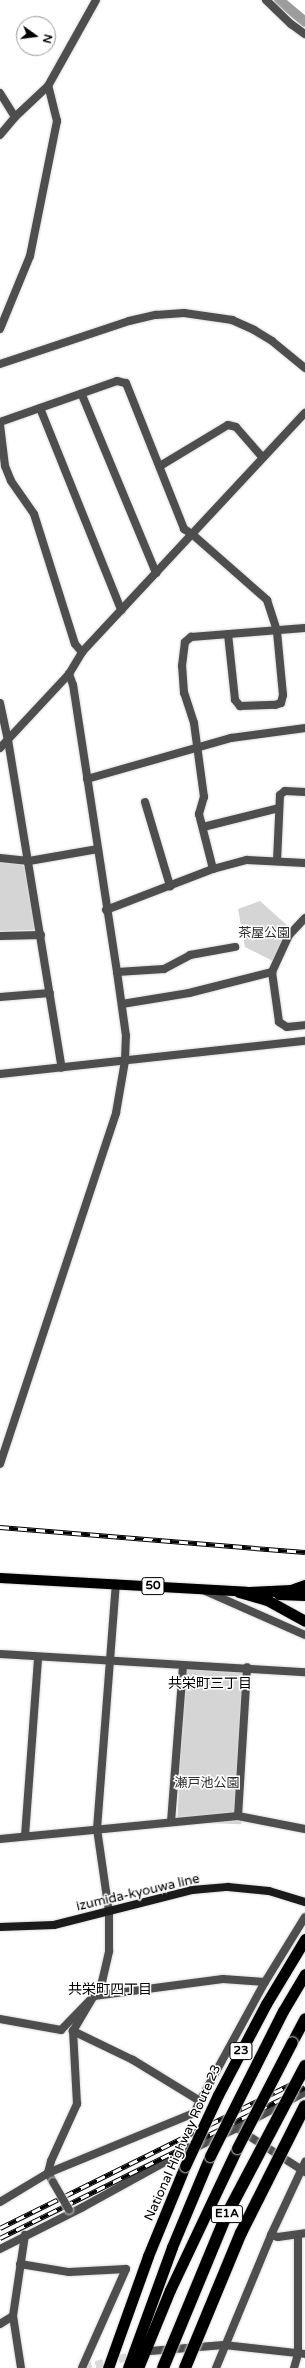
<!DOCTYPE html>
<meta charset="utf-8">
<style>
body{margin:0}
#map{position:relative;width:305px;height:2368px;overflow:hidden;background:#fff;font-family:"Varela Round","Noto Sans JP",sans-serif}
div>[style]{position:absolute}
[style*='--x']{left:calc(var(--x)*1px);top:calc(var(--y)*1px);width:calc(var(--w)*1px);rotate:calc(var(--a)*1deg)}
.green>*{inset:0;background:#d5d5d5;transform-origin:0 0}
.canal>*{height:10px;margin:-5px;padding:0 5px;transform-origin:5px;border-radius:5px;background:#9c9c9c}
.minor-tunnel>*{height:8px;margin-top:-4px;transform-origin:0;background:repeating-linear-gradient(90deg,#d9d9d9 0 8px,transparent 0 12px)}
.roads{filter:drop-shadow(0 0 1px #dbdbdb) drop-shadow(0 0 1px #dbdbdb)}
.minor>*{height:8px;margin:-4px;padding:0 4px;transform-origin:4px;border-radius:4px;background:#4e4e4e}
.tertiary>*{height:8px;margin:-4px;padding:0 4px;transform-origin:4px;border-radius:4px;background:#4e4e4e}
.secondary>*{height:8px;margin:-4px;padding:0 4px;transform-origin:4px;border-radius:4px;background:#1b1b1b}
.primary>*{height:10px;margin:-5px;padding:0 5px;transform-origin:5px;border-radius:5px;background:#000}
.trunk>*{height:11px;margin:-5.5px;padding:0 5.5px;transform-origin:5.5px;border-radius:5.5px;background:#000}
.rail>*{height:4.5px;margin-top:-2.25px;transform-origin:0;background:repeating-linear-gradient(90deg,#fff 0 9px,#000 0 18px);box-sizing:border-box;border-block:1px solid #000}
.bridges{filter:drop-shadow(0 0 1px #dbdbdb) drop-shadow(0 0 1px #dbdbdb)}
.minor-bridge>*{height:8px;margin:-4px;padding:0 4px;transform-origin:4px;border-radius:4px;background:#4e4e4e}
.trunk-bridge>*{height:11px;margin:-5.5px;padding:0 5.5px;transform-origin:5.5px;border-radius:5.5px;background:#000}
.motorway-bridge>*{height:12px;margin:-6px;padding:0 6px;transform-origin:6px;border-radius:6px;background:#000}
span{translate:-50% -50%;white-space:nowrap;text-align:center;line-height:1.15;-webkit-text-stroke:3px #fff;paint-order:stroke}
.shield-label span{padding:1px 3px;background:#fff;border:1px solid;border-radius:3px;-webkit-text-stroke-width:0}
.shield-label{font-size:12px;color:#000;font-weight:700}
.park-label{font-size:13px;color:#2c2c2c}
.street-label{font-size:13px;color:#000}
.neighbourhood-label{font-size:14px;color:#000}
.north{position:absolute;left:16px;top:16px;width:40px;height:40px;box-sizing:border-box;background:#fff;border:1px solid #999;border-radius:50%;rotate:104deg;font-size:11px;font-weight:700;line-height:16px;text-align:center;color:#000}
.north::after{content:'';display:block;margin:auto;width:14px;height:18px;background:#000;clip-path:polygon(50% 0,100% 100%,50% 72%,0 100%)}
</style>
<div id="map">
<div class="green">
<div style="clip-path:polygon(0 862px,21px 864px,25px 868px,35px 927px,33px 930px,0 931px)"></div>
<div style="clip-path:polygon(260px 901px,289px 927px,275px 962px,245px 947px,238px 909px)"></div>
<div style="left:183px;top:1665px;width:64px;height:157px;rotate:2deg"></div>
</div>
<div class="canal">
<div style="--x:279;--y:0;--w:34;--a:40"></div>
</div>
<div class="minor-tunnel">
<div style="--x:84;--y:2368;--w:54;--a:-14"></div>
</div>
<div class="roads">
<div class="minor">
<div style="--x:266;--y:0;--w:35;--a:44"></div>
<div style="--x:291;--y:24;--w:17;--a:36"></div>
<div style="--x:0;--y:93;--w:28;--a:58"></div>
<div style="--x:0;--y:135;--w:23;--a:-50"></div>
<div style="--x:15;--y:117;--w:45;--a:-43.2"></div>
<div style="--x:48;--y:86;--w:98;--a:-60.8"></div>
<div style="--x:0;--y:329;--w:79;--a:-67.7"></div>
<div style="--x:30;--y:256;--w:138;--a:-78.7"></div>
<div style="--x:57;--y:121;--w:36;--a:-104"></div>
<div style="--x:82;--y:395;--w:193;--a:67.4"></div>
<div style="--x:40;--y:408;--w:218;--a:68.1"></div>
<div style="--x:0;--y:422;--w:124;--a:-19.3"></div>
<div style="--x:117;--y:381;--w:9;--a:13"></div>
<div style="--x:126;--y:383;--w:157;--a:68.3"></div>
<div style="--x:184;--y:529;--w:9;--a:32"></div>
<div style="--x:0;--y:425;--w:41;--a:83"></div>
<div style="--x:5;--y:466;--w:16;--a:68"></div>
<div style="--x:11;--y:481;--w:40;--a:55.1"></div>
<div style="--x:34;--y:514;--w:136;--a:72.5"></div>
<div style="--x:75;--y:644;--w:11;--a:49"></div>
<div style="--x:160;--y:466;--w:79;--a:-31.1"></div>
<div style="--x:228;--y:425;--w:8;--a:14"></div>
<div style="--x:236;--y:427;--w:40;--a:49"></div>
<div style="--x:228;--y:634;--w:66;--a:83.9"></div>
<div style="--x:235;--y:700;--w:8;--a:50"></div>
<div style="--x:240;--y:706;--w:35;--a:-2"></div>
<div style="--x:275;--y:705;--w:6;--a:-18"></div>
<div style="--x:281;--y:703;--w:8;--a:-76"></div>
<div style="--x:283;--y:695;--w:64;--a:-95.4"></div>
<div style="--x:8;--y:740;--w:332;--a:80.7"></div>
<div style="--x:87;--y:779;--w:150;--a:-15.9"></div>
<div style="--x:231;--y:738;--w:75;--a:-7.7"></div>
<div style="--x:145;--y:802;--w:88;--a:73.4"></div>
<div style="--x:203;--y:827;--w:78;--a:-14"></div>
<div style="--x:0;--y:858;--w:29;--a:6"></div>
<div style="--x:29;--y:861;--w:70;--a:-9.9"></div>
<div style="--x:277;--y:861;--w:66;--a:-87.4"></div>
<div style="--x:280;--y:795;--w:6;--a:-39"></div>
<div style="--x:285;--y:791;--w:20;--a:3"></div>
<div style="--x:213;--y:869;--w:57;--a:-104.3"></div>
<div style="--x:199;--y:814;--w:18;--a:-74"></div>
<div style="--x:204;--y:797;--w:75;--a:-97.7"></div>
<div style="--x:194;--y:723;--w:32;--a:-108"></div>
<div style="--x:184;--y:693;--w:27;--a:-94"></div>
<div style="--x:182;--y:666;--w:24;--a:-83"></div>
<div style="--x:185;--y:642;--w:8;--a:-40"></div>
<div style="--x:191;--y:637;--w:114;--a:-4.5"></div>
<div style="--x:106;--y:910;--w:115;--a:-21"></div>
<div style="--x:213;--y:869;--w:35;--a:-15"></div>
<div style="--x:247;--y:860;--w:58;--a:3"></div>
<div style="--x:305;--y:918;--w:23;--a:133"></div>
<div style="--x:289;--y:935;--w:41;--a:114.7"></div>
<div style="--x:272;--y:972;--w:50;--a:82"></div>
<div style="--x:279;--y:1022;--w:9;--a:32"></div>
<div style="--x:287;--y:1027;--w:18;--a:-6"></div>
<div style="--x:0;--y:936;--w:41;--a:-1.4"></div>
<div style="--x:117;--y:972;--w:47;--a:-3.7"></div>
<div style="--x:164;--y:969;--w:30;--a:-28"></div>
<div style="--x:190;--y:955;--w:46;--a:-10.1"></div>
<div style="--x:0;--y:997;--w:50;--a:-4.6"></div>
<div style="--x:122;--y:1004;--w:68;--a:-9.3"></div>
<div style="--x:189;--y:993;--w:86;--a:-14.2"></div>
<div style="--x:203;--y:1590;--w:111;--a:23.8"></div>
<div style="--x:0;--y:1654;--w:306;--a:3.4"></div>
<div style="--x:238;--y:1816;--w:149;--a:-86.5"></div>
<div style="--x:171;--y:1822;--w:157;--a:-85.6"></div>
<div style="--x:25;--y:1836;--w:179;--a:-85.8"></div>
<div style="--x:0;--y:2019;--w:62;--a:10.2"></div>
<div style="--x:61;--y:2030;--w:47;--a:-45.9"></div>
<div style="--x:94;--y:1996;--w:130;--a:-7.5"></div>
<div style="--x:223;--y:1979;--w:42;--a:4.1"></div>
<div style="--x:200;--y:2101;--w:136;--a:-61.4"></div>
<div style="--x:265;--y:1982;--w:76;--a:-58.4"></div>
<div style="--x:241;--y:2131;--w:76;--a:32.6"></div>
<div style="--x:53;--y:2182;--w:10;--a:-119"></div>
<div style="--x:48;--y:2173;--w:12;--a:-76"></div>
<div style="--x:51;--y:2161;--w:63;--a:-65.5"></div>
<div style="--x:77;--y:2104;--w:73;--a:-93.1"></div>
<div style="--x:73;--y:2031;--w:57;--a:-59.4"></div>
<div style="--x:102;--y:1982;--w:32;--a:-77"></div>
<div style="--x:109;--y:1951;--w:39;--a:-90"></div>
<div style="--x:109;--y:1912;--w:84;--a:-98.2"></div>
<div style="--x:97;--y:1829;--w:246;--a:-85.6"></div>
<div style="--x:0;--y:2202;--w:56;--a:-31.1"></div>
<div style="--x:48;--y:2173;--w:158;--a:-22.3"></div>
<div style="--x:194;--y:2113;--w:13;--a:-63"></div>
<div style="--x:200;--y:2101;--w:79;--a:-148.5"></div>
<div style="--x:133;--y:2060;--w:67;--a:-154.2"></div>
<div style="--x:271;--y:2235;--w:7;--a:16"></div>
<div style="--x:278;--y:2237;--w:27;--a:-8"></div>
<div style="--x:0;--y:2249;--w:93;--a:-26.8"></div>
<div style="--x:83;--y:2207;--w:94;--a:-28.8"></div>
<div style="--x:165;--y:2162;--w:80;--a:-25.3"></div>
<div style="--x:237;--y:2128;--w:77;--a:-27.9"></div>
<div style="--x:20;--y:2264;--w:50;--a:9.3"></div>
<div style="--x:69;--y:2272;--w:57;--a:-3"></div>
<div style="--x:126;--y:2269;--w:108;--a:114"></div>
<div style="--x:0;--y:2324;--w:15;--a:-32"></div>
<div style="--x:150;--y:2351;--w:74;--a:-4.6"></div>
<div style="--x:224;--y:2345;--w:81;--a:6.3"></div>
<div style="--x:21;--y:2368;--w:53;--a:-98.7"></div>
<div style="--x:13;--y:2316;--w:82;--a:-81.6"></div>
<div style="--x:216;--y:2368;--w:144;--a:-67.5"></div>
<div style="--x:271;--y:2235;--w:81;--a:-65"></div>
<div style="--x:294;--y:2368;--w:15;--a:-74"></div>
<div style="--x:298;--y:2354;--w:119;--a:-90"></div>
</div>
<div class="tertiary">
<div style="--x:0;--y:364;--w:136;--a:-18.4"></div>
<div style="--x:129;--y:321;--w:28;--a:-13"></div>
<div style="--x:156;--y:315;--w:28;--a:-4"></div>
<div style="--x:184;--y:313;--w:49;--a:8.3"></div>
<div style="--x:232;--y:320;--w:24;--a:24"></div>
<div style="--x:254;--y:330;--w:21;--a:31"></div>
<div style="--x:272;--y:341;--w:43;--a:39.3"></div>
<div style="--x:192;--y:534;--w:100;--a:41.3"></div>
<div style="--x:267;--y:600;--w:33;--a:72"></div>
<div style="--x:0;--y:703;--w:38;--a:78"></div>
<div style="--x:0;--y:748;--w:101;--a:-47"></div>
<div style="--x:69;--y:674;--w:26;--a:-59"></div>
<div style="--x:82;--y:652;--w:327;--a:-47"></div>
<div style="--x:0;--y:1074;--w:307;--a:-6.2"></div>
<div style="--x:0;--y:1464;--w:370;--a:-71.7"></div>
<div style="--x:116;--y:1113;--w:53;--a:-80.2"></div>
<div style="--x:125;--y:1061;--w:25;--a:-88"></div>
<div style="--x:126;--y:1036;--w:65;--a:-98"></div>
<div style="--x:117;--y:972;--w:290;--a:-98.7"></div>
<div style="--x:73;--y:685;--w:12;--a:-110"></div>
<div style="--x:0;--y:1839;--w:239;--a:-5.5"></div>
<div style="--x:238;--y:1816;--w:68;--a:11"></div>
</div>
<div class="secondary">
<div style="--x:0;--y:1927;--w:54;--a:-2.1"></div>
<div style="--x:54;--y:1925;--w:142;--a:-14.2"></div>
<div style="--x:192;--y:1890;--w:36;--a:-5"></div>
<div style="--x:228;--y:1887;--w:41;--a:5.6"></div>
<div style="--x:269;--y:1891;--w:38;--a:17"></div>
</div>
<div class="primary">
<div style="--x:0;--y:1578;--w:247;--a:3.2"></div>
<div style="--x:279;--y:1595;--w:26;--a:2"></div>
</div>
<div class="trunk">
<div style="--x:239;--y:1592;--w:29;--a:16"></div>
<div style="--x:267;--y:1600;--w:43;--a:28.9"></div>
<div style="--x:249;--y:1592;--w:42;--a:-2.7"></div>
<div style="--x:291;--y:1590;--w:15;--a:-20"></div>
<div style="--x:292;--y:2042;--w:27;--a:-62"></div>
<div style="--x:108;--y:2368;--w:119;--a:-70.3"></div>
<div style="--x:148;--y:2256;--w:97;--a:-67.7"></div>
<div style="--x:128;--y:2368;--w:129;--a:-70"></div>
<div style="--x:172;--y:2247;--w:99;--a:-67.3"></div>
<div style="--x:138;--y:2368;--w:84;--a:-67.7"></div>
<div style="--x:170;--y:2290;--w:157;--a:-64.7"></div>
</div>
</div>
<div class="rail">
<div style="--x:0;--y:1527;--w:306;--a:4.7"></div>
<div style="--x:0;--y:2228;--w:340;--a:-26.3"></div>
<div style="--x:0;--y:2238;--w:340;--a:-26.3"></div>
</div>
<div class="bridges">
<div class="minor-bridge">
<div style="--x:53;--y:2182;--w:32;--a:60"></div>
</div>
<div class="trunk-bridge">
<div style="--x:237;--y:2148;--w:119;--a:-62.6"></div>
<div style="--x:210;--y:2156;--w:162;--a:-63.3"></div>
<div style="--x:283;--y:2011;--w:43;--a:-59.3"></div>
<div style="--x:185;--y:2166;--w:78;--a:-65.1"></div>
<div style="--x:218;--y:2095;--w:103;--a:-62.2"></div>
<div style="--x:266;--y:2004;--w:76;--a:-59"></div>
</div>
<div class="motorway-bridge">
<div style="--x:163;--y:2368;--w:162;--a:-67.5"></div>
<div style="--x:225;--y:2218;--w:172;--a:-62.2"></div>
<div style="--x:185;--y:2368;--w:146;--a:-67.5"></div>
<div style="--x:241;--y:2233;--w:142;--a:-63.3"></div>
</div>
</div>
<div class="shield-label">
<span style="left:153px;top:1586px">50</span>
<span style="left:241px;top:2051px">23</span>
<span style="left:227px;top:2214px">E1A</span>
</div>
<div class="park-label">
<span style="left:264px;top:933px">茶屋公園</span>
<span style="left:207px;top:1783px">瀬戸池公園</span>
</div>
<div class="street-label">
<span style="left:138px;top:1893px;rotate:-13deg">izumida-kyouwa line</span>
<span style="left:183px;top:2143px;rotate:-66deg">National Highway Route 23</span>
</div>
<div class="neighbourhood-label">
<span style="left:210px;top:1684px">共栄町三丁目</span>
<span style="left:110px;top:1990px">共栄町四丁目</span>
</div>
<div class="north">N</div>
</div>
